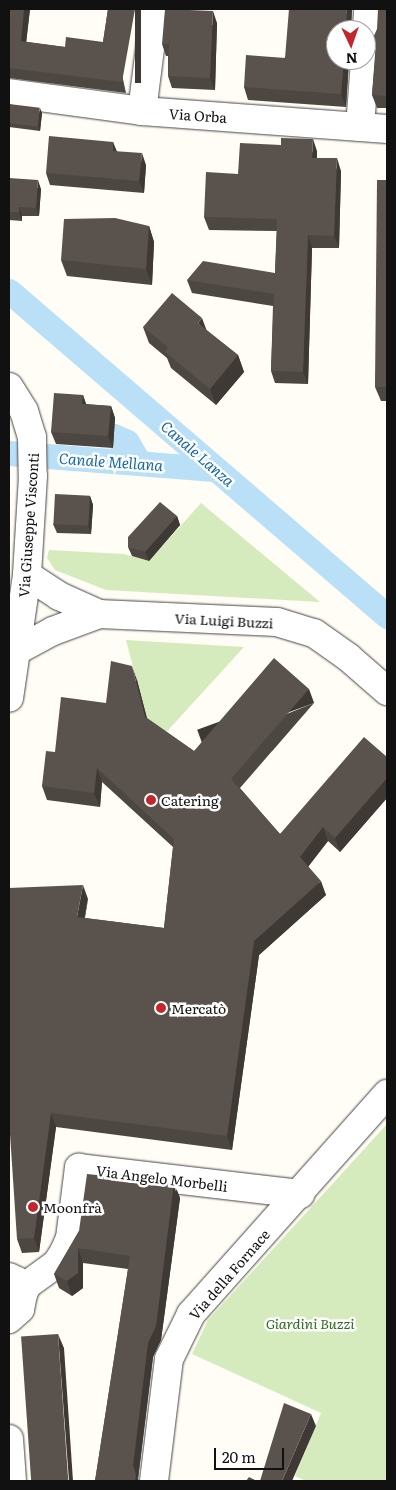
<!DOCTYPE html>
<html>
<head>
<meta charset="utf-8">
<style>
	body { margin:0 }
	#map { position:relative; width:396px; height:1490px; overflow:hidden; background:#fffdf5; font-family:Literata,serif }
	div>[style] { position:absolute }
	.green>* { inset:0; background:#d5ebbd }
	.canal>* { height:25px; margin:-12.5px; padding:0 12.5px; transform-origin:12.5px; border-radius:12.5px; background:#b9e0f7 }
	.roads { filter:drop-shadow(0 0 1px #444) drop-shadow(0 0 1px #444) }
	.minor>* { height:28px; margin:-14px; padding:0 14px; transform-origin:14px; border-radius:14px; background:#fff }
	.wall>* { inset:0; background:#4d4742 }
	.shaded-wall>* { inset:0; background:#3f3936; transform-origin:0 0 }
	.building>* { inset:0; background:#5a524d; transform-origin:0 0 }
	.dots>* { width:14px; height:14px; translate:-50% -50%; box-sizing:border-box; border:2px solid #fff; border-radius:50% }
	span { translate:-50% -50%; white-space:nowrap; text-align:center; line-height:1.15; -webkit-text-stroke:5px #fff; paint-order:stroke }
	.street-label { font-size:14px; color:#111 }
	.poi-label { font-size:14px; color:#111 }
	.left { translate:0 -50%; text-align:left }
	.park-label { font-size:14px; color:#2f6b1f; font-style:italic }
	.water-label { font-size:15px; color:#1768a6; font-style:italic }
	.frame { position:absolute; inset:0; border:10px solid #111; pointer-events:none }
	.north { position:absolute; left:326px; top:20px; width:50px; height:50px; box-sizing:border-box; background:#fff; border:1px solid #a0a0a0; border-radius:50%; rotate:177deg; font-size:14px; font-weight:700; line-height:20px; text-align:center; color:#111 }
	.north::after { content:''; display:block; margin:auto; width:18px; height:22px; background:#c4262e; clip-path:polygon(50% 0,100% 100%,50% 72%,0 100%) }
	.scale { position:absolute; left:214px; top:1448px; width:70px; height:22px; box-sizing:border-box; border:2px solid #111; border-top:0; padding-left:6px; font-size:15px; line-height:18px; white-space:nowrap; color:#111; -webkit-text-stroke:4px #fff; paint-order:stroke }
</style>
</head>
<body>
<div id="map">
	<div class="green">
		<i style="clip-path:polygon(201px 503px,320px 602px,106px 590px,55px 570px,47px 558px,49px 550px,124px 554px,149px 561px)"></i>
		<i style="clip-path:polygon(126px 640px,244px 647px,161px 738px,150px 731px)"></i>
		<i style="clip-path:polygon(387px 1124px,387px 1481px,306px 1481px,295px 1476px,321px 1413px,192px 1354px,208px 1320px)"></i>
	</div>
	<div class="canal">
		<i style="left:9px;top:291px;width:499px;rotate:40.7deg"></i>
		<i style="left:114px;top:436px;width:14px;rotate:25deg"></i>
		<i style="left:127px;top:442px;width:24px;rotate:60deg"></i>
		<i style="left:9px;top:453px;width:206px;rotate:4.5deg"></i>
	</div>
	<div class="roads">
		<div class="minor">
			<i style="left:366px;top:41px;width:32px;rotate:-86deg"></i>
			<i style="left:9px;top:93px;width:134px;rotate:7.7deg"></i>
			<i style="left:142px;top:111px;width:246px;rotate:4.2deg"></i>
			<i style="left:142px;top:111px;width:103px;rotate:-82.7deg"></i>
			<i style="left:360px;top:127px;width:67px;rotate:-85.7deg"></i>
			<i style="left:9px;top:387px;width:28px;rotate:58deg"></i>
			<i style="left:24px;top:411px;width:27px;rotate:73deg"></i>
			<i style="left:32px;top:437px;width:39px;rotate:89deg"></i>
			<i style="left:33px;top:476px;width:99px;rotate:93.5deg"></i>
			<i style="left:27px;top:575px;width:124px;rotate:98.3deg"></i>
			<i style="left:27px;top:575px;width:38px;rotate:33deg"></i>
			<i style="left:59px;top:596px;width:44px;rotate:24.2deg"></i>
			<i style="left:99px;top:614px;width:178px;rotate:2.6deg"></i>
			<i style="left:277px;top:622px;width:39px;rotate:17deg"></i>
			<i style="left:314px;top:633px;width:42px;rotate:35.2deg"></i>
			<i style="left:348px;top:657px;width:52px;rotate:41.1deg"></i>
			<i style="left:16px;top:651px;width:42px;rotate:-28.4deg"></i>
			<i style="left:53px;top:631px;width:49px;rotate:-20.3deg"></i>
			<i style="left:9px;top:1277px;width:9px;rotate:27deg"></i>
			<i style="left:17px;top:1281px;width:14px;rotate:65deg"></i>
			<i style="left:23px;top:1294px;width:15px;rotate:101deg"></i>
			<i style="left:20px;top:1309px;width:15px;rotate:138deg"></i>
			<i style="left:23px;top:1294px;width:10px;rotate:-66deg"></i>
			<i style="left:27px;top:1285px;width:37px;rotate:-36deg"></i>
			<i style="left:57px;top:1263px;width:13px;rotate:-58deg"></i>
			<i style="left:64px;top:1252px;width:15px;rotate:-67deg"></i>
			<i style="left:70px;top:1238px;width:71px;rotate:-82.7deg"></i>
			<i style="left:79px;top:1168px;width:223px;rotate:6.7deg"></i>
			<i style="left:9px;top:1439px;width:42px;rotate:85.9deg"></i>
			<i style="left:154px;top:1481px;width:123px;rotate:-83deg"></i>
			<i style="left:169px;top:1359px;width:50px;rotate:-63.9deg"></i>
			<i style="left:191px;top:1314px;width:295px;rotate:-48.3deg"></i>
		</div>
	</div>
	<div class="wall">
		<i style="clip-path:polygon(9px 9px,30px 9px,26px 42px,65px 47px,103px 42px,108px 9px,126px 93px,9px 78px)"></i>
		<i style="clip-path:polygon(352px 9px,346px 107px,248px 100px,244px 87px)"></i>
		<i style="clip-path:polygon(387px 9px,387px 108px,377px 108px,372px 95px,377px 29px)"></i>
		<i style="clip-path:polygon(217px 23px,215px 90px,172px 88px,168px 76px,168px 56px,166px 56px,162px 44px)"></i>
		<i style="clip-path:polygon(9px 104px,42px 113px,40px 131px,9px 127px)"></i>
		<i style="clip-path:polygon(113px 142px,116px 151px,146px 165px,144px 193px,50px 185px,46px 173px)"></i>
		<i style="clip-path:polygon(317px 151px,317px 158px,341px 171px,339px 248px,312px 248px,308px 384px,275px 383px,271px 371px,273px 306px,192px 293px,187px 280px,275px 273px,277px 231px,209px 230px,204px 217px,238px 174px)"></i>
		<i style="clip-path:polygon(9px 178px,41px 189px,39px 216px,22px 216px,22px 221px,9px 220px)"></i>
		<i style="clip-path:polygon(387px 180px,387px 401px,381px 401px,375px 387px)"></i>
		<i style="clip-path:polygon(149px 226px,154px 242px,152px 285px,67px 276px,61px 260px)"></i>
		<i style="clip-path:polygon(143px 327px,206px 330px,238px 355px,244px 372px,216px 405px,171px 368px,167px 358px,149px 343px)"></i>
		<i style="clip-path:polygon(83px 395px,86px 404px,111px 406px,115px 418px,113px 448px,56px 444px,51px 432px)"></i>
		<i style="clip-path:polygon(90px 496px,93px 505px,91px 534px,57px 533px,53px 524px)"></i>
		<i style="clip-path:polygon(177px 516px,180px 525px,149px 561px,132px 556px,128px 547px)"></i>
		<i style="clip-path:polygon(137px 680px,147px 718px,194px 751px,314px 703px,240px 788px,280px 834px,387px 757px,387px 798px,340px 852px,328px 841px,308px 866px,326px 895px,259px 955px,232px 1150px,56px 1127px,39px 1252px,22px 1253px,17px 1239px,88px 899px,85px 918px,164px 928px,173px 847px,102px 782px,100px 807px,47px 800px,42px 786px,55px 752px,106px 703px)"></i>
		<i style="clip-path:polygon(174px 1183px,180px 1198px,161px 1340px,153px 1357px,138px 1479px,139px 1481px,95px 1481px,128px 1269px,83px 1263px,83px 1288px,72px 1296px,59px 1288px,54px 1274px,79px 1231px)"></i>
	</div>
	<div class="shaded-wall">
		<i style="clip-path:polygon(24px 9px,30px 9px,25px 53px,21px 41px)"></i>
		<i style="left:135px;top:9px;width:6px;height:74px"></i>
		<i style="clip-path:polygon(347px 9px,352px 9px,351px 30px,347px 30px,346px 27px)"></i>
		<i style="clip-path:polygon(213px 11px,217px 23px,215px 90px,210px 78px)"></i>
		<i style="clip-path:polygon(344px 60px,349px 60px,346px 107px,341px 94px)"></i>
		<i style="clip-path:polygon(40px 108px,42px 113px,40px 131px,38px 126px)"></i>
		<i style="clip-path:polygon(313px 139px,317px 151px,317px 171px,312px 158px)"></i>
		<i style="clip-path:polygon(113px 142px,118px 154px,113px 151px)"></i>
		<i style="clip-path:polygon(142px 153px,146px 165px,144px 193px,139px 181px)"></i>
		<i style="clip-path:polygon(337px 158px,341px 171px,339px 248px,334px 236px)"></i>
		<i style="clip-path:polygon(38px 180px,41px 189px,39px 216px,36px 208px)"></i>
		<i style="clip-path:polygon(19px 207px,22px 216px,22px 221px,19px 212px)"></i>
		<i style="clip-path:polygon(149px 226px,154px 242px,152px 285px,146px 269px)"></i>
		<i style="clip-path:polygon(308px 235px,312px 248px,308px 384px,303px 372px)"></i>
		<i style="clip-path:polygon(202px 318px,208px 334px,198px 323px)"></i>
		<i style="clip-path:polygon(238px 355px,244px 372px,216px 405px,210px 389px)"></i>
		<i style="clip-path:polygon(83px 395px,87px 407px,82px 404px)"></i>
		<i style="clip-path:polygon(111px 406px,115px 418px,113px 448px,108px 436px)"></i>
		<i style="clip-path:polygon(90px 496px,93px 505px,91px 534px,88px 525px)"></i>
		<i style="clip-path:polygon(177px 516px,180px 525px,149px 561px,145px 552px)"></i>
		<i style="clip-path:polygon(132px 666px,137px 680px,150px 731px,145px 717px)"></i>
		<i style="left:309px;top:689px;width:15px;height:119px;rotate:70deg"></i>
		<i style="clip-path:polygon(97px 768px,102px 782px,100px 807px,94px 793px)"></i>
		<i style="clip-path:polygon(387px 778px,387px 798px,340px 852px,335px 838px)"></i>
		<i style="clip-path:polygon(323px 827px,328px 841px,305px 871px,300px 857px)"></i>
		<i style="clip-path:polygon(321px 881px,326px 895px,259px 955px,232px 1150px,227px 1136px,254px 941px)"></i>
		<i style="clip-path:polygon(83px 885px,88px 899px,82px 931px,77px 917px)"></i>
		<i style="clip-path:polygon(51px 1113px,56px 1127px,39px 1252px,34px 1238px)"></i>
		<i style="clip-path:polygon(174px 1183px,180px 1198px,161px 1340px,153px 1357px,138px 1479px,139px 1481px,135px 1481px,133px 1465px,148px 1343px)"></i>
		<i style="clip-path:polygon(78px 1248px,83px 1263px,83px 1288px,72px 1296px,67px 1281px)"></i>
		<i style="clip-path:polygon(58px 1334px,64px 1348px,73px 1481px,69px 1481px)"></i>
		<i style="clip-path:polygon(311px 1414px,316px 1426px,292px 1481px,282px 1481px)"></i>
	</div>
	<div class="building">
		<i style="clip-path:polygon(9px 9px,24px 9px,21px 41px,65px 47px,66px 37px,103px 42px,108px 9px,135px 9px,122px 82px,9px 68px)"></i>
		<i style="clip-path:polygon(165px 9px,213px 11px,210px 78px,168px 76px,169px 44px,162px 44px)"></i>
		<i style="clip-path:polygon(289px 9px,347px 9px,346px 27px,347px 30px,336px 30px,336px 60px,344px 60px,341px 94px,244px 87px,246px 55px,285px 58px)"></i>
		<i style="clip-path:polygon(378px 9px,387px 9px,387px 96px,372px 95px,376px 48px,373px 38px,377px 29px)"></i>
		<i style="left:9px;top:104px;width:31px;height:19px;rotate:7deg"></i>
		<i style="clip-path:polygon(49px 136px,113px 142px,113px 151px,142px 153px,139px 181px,46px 173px)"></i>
		<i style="clip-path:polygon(281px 138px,313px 139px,312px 158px,337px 158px,334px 236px,308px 235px,303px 372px,271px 371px,274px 294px,187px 280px,203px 261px,275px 273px,277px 219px,204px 217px,206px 172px,238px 174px,240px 143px,281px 145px)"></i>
		<i style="clip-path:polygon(9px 178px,38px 180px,36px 208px,19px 207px,19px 212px,9px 212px)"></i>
		<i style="clip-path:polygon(377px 180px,387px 180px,387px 387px,375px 387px)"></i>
		<i style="clip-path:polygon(115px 218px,149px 226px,146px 269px,61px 260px,64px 219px)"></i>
		<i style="clip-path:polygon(172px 293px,202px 318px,198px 323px,238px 355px,210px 389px,165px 352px,168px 347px,143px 327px)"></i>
		<i style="clip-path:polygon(54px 393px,83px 395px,82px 404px,111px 406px,108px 436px,51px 432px)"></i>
		<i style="left:55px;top:494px;width:35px;height:30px;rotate:3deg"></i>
		<i style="clip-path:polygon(160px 502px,177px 516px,145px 552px,128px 547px,128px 537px)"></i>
		<i style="clip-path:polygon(274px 658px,309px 689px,231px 779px,280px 834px,364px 737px,387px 757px,387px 778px,335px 838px,323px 827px,300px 857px,321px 881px,254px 941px,227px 1136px,51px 1113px,34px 1238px,17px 1239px,9px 1119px,9px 888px,83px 885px,77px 917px,164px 928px,174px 839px,97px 768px,94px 793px,42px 786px,46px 751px,55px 752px,61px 697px,106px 703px,111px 661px,132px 666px,145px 717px,194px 751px)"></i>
		<i style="clip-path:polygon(87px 1174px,174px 1183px,156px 1326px,148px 1343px,133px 1465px,136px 1475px,135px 1481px,95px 1481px,130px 1256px,78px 1248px,78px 1273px,67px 1281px,54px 1274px,79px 1231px)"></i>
		<i style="left:58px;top:1334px;width:147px;height:37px;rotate:86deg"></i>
		<i style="clip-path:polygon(284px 1403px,311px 1414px,282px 1481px,260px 1481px)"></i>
		<i style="clip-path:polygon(249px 1477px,257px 1481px,246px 1481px)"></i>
	</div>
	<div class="dots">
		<i style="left:151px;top:800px;background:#c4262e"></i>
		<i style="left:161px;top:1008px;background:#c4262e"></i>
		<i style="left:33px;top:1207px;background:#c4262e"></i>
	</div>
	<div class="street-label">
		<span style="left:198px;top:115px;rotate:4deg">Via Orba</span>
		<span style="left:28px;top:525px;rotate:-86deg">Via Giuseppe Visconti</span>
		<span style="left:224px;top:620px;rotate:3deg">Via Luigi Buzzi</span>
		<span style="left:162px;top:1178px;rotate:7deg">Via Angelo Morbelli</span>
		<span style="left:229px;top:1274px;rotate:-49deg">Via della Fornace</span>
	</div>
	<div class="poi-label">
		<span class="left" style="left:161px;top:800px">Catering</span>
		<span class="left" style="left:171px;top:1008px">Mercatò</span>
		<span class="left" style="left:43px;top:1207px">Moonfrà</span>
	</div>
	<div class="park-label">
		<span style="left:310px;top:1323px">Giardini Buzzi</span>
	</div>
	<div class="water-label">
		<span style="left:198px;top:453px;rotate:41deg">Canale Lanza</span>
		<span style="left:111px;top:461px;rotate:4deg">Canale Mellana</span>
	</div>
	<div class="frame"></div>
	<div class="north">N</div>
	<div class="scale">20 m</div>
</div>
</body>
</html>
